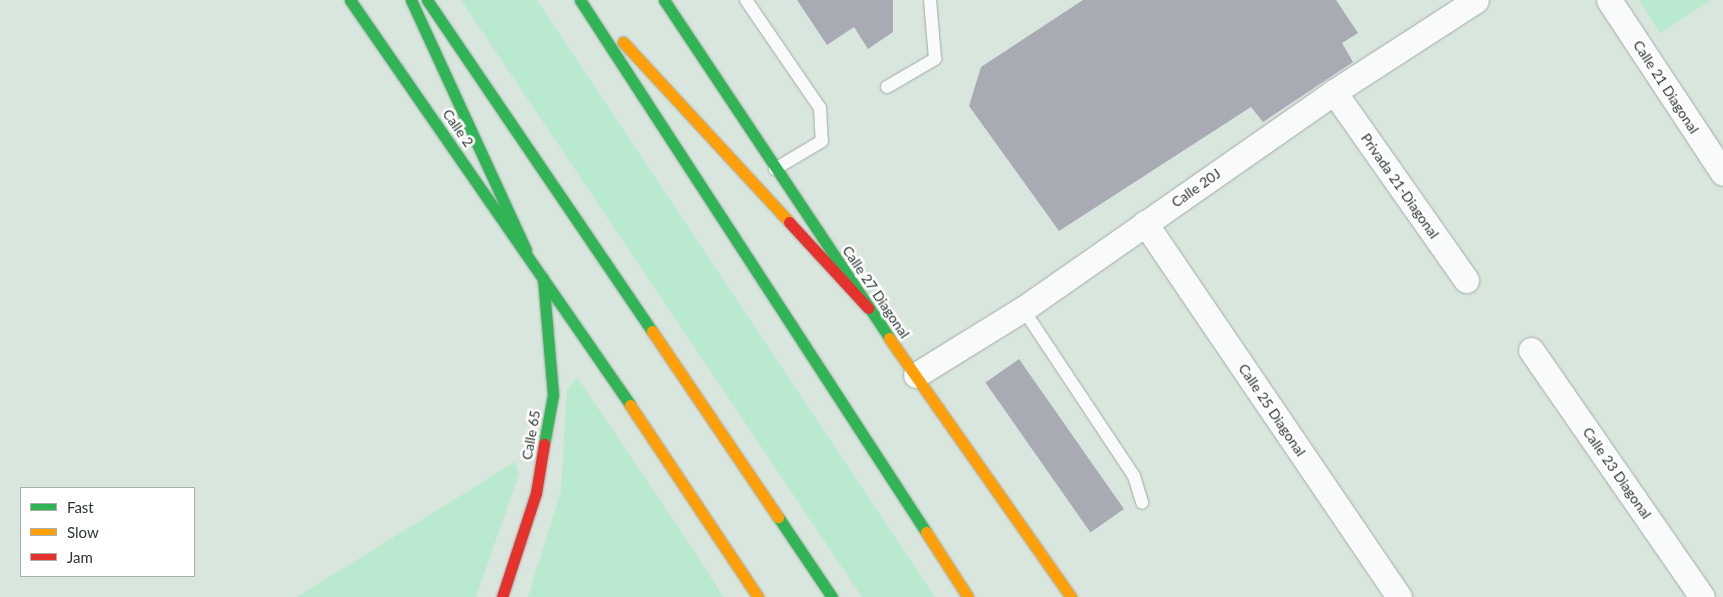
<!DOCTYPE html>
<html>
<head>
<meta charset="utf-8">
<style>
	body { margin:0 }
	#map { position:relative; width:1723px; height:597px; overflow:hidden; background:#d9e6de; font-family:Lato,sans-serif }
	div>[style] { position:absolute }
	.green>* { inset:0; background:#b9e9ce }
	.building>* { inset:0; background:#a9abb4; transform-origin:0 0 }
	.roads { filter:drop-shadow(0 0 1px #a1aca6) drop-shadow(0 0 1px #a1aca6) }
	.lane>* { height:12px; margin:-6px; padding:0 6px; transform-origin:6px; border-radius:6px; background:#f9fbfa }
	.street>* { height:25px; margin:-12.5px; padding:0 12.5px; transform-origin:12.5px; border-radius:12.5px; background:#f9fbfa }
	.fast>* { height:11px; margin:-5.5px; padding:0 5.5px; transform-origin:5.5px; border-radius:5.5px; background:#30b455 }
	.slow>* { height:11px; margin:-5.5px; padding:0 5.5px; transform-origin:5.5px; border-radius:5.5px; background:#ff9f0a }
	.jam>* { height:11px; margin:-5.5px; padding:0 5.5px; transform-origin:5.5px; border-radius:5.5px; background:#e5322d }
	span { translate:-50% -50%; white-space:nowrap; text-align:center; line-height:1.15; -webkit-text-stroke:5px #fff; paint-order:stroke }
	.street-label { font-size:14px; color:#2b352f }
	.legend { position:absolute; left:20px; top:487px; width:175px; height:90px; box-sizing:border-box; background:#fff; border:1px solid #aaaeac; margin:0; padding:6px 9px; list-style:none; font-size:15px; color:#2b352f }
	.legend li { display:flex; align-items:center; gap:10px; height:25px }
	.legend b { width:25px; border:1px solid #aaaeac }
</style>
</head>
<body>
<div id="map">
	<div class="green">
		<i style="clip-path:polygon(461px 0,537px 0,935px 597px,862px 597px)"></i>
		<i style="clip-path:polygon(1639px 0,1711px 0,1660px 33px)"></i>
		<i style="clip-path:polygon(577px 377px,693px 549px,723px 597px,528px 597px,561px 491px,567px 390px)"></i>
		<i style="clip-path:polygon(515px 462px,519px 474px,476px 597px,297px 597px)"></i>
	</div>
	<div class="building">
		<i style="clip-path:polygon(797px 0,893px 0,893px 32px,868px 49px,854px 27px,827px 45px)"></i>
		<i style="clip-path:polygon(1083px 0,1336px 0,1358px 33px,1342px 43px,1353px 62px,1263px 122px,1251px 107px,1059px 231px,969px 106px,981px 67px)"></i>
		<i style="left:1019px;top:359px;width:183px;height:41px;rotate:55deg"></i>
	</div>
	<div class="roads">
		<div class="lane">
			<i style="left:746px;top:0;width:131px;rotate:55.6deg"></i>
			<i style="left:820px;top:108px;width:33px;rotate:87deg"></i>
			<i style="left:822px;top:141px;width:55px;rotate:149.2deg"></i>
			<i style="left:887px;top:87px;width:56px;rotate:-30.3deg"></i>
			<i style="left:935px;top:59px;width:59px;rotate:-94.8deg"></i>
			<i style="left:1023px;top:309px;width:201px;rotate:56.4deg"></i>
			<i style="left:1134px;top:476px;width:28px;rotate:73deg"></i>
		</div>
		<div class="street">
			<i style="left:1609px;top:0;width:207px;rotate:56.6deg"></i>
			<i style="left:1334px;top:92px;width:230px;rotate:54.9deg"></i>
			<i style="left:1145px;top:223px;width:452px;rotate:55.8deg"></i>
			<i style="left:1531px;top:350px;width:300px;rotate:55.3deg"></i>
			<i style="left:916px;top:375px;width:126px;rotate:-31.7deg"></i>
			<i style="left:1023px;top:309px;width:379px;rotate:-34.9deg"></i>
			<i style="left:1334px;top:92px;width:169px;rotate:-32.9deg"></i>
		</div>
		<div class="fast">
			<i style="left:350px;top:0;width:492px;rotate:55.3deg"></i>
			<i style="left:411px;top:0;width:275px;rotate:65.3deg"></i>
			<i style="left:427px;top:0;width:400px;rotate:55.8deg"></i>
			<i style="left:580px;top:0;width:635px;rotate:56.96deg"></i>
			<i style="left:664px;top:0;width:406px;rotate:56.3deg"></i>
			<i style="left:543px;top:278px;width:117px;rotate:85.1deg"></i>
			<i style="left:553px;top:395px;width:50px;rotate:100.4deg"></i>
			<i style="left:778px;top:517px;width:97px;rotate:56deg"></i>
		</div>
		<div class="slow">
			<i style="left:623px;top:42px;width:245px;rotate:47.3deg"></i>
			<i style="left:652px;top:331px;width:225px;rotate:55.9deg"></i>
			<i style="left:889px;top:338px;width:317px;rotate:54.9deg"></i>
			<i style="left:630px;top:405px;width:231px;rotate:56.3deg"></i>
			<i style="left:926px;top:532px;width:77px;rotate:57.1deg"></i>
		</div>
		<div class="jam">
			<i style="left:789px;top:222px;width:117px;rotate:47.4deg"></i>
			<i style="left:502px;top:597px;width:109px;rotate:-71.9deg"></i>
			<i style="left:536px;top:493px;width:50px;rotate:-80.7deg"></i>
		</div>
	</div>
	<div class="street-label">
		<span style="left:1666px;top:87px;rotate:57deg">Calle 21 Diagonal</span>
		<span style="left:458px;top:128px;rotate:55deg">Calle 2</span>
		<span style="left:1400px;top:186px;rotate:55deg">Privada 21-Diagonal</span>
		<span style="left:1196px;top:188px;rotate:-35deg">Calle 20J</span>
		<span style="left:876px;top:292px;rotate:56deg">Calle 27 Diagonal</span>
		<span style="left:1272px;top:410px;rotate:56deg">Calle 25 Diagonal</span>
		<span style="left:531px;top:435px;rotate:-80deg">Calle 65</span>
		<span style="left:1617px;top:473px;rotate:55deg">Calle 23 Diagonal</span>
	</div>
	<ul class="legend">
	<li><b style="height:6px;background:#30b455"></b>Fast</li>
	<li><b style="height:6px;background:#ff9f0a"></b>Slow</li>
	<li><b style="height:6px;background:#e5322d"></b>Jam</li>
	</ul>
</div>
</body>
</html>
